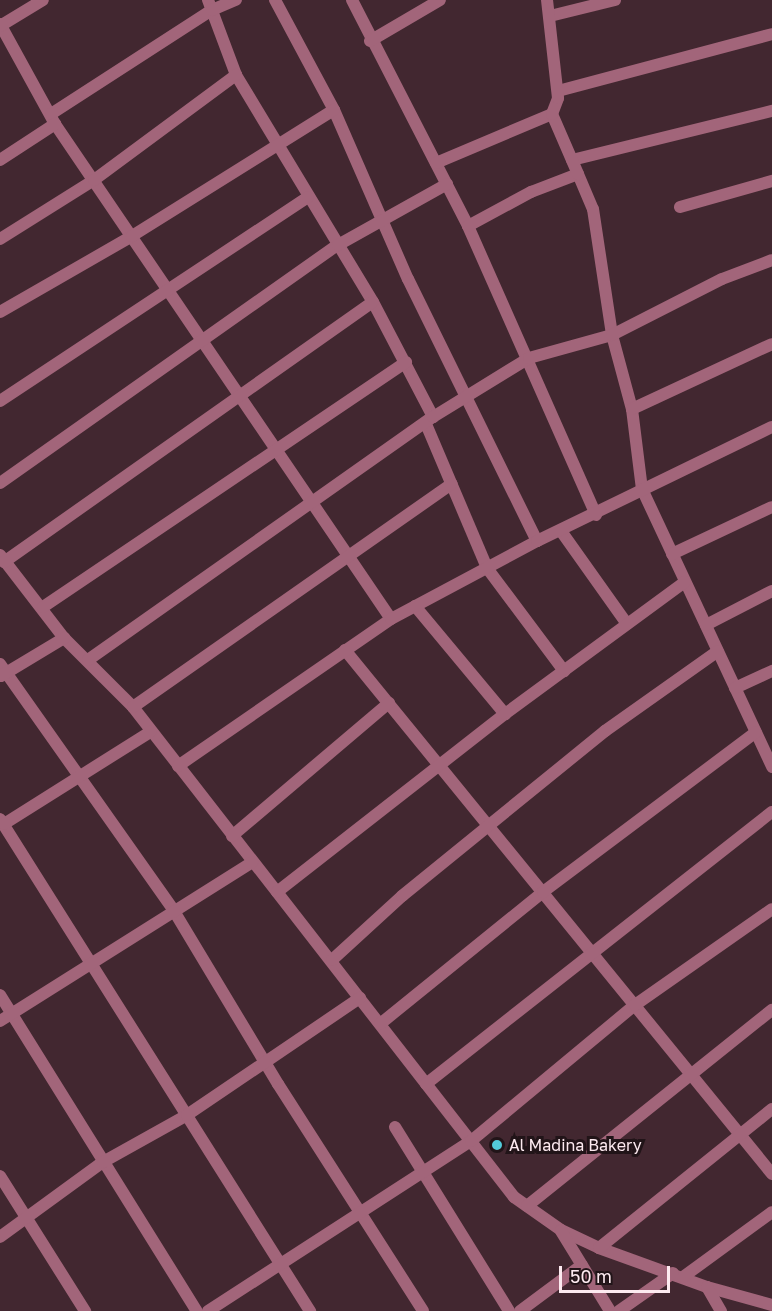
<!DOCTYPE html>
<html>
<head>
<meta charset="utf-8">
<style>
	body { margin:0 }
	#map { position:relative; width:772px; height:1311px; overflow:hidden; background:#422730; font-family:"Golos Text",sans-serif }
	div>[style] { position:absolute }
	.minor>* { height:12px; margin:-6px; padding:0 6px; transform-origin:6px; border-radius:6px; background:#a2657a }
	.dots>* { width:16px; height:16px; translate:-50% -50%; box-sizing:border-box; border:3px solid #211418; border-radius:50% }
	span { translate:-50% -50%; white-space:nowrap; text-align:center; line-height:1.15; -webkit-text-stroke:6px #211418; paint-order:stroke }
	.poi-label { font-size:16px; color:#fdeaf0 }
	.left { translate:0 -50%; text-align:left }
	.scale { position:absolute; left:559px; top:1266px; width:111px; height:27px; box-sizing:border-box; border:3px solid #fdeaf0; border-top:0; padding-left:8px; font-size:18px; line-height:21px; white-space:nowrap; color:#fdeaf0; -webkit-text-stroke:4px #211418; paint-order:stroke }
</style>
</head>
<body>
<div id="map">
	<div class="minor">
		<i style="left:208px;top:0;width:80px;rotate:69.5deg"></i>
		<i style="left:236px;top:75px;width:265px;rotate:58.9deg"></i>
		<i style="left:373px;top:302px;width:130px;rotate:62.4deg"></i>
		<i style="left:275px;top:0;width:125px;rotate:61.8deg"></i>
		<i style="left:334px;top:110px;width:184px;rotate:66.4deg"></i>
		<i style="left:408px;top:279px;width:292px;rotate:63.8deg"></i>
		<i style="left:352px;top:0;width:254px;rotate:62.8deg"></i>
		<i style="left:468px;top:226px;width:316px;rotate:66.1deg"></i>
		<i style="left:550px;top:16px;width:67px;rotate:-13.8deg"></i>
		<i style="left:0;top:24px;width:114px;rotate:61.2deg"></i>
		<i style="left:55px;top:124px;width:598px;rotate:55.83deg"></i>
		<i style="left:0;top:26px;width:50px;rotate:-31.2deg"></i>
		<i style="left:370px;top:41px;width:81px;rotate:-30.4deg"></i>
		<i style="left:558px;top:91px;width:221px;rotate:-14.9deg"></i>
		<i style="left:51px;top:114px;width:192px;rotate:-32.9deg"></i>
		<i style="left:212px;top:10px;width:26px;rotate:-23deg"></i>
		<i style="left:0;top:160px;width:66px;rotate:-33.2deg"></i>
		<i style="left:572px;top:160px;width:206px;rotate:-13.8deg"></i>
		<i style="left:436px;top:163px;width:126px;rotate:-22.9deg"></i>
		<i style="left:578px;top:174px;width:38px;rotate:67deg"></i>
		<i style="left:593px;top:209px;width:127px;rotate:81.4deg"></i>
		<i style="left:612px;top:335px;width:77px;rotate:74.9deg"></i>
		<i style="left:632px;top:409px;width:81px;rotate:82.9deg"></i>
		<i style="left:642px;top:489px;width:307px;rotate:64.9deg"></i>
		<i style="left:680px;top:207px;width:96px;rotate:-15.8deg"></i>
		<i style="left:468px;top:226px;width:72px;rotate:-28.4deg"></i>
		<i style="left:531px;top:192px;width:50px;rotate:-21deg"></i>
		<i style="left:578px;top:174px;width:65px;rotate:-113.4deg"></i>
		<i style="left:552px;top:114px;width:17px;rotate:-69deg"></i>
		<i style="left:558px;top:98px;width:99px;rotate:-96.4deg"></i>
		<i style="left:0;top:239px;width:111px;rotate:-32.1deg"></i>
		<i style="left:94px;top:180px;width:177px;rotate:-36.5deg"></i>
		<i style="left:0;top:312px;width:152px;rotate:-29.9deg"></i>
		<i style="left:132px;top:236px;width:238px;rotate:-32deg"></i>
		<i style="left:0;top:401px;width:369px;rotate:-33.5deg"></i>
		<i style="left:632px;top:409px;width:154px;rotate:-24.9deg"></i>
		<i style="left:426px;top:424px;width:156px;rotate:67deg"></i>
		<i style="left:487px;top:568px;width:129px;rotate:53.2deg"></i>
		<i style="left:0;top:483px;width:413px;rotate:-35.2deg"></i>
		<i style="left:338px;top:245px;width:125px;rotate:-29.2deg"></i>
		<i style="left:561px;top:531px;width:114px;rotate:54.6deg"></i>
		<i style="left:672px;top:554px;width:110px;rotate:-25.2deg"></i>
		<i style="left:0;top:555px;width:105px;rotate:52.4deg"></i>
		<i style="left:64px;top:638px;width:98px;rotate:45deg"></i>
		<i style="left:133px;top:707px;width:621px;rotate:52.13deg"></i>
		<i style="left:514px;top:1197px;width:57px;rotate:35.1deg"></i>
		<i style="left:561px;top:1230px;width:42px;rotate:25.3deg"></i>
		<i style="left:599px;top:1248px;width:115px;rotate:19.9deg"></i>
		<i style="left:707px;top:1287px;width:67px;rotate:15.5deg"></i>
		<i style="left:4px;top:562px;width:451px;rotate:-35.2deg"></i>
		<i style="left:415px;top:606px;width:141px;rotate:50.2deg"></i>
		<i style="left:43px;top:607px;width:438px;rotate:-34deg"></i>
		<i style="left:706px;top:625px;width:74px;rotate:-27.3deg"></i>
		<i style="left:345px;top:650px;width:676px;rotate:50.82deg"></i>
		<i style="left:88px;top:660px;width:422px;rotate:-35.2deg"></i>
		<i style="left:433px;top:417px;width:113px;rotate:-31.6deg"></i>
		<i style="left:529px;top:358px;width:86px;rotate:-15.5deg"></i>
		<i style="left:612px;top:335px;width:123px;rotate:-27deg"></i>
		<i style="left:722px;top:279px;width:53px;rotate:-20.8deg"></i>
		<i style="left:0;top:664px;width:302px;rotate:54.8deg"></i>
		<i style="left:174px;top:911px;width:202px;rotate:59deg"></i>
		<i style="left:278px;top:1084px;width:269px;rotate:57.4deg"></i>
		<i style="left:1px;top:676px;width:74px;rotate:-31.1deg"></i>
		<i style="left:735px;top:688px;width:41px;rotate:-24.7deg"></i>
		<i style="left:133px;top:707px;width:389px;rotate:-35deg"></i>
		<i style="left:178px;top:766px;width:259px;rotate:-34.6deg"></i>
		<i style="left:391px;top:619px;width:166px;rotate:-28.1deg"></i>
		<i style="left:537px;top:541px;width:261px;rotate:-25.9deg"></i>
		<i style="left:0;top:819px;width:582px;rotate:57.79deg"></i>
		<i style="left:4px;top:824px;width:173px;rotate:-32.2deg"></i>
		<i style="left:232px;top:836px;width:206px;rotate:-40.3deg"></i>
		<i style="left:277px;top:892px;width:289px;rotate:-38deg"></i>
		<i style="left:505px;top:714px;width:223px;rotate:-36.3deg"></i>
		<i style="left:332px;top:960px;width:95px;rotate:-42.4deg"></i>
		<i style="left:402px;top:896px;width:262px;rotate:-39.1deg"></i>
		<i style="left:605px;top:731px;width:138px;rotate:-35.3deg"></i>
		<i style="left:0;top:995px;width:372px;rotate:58.1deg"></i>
		<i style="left:0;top:1021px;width:298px;rotate:-32.2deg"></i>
		<i style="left:380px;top:1024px;width:210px;rotate:-39deg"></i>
		<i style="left:543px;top:892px;width:266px;rotate:-36.9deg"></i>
		<i style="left:426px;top:1084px;width:440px;rotate:-38.2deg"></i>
		<i style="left:395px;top:1127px;width:216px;rotate:58.2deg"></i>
		<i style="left:0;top:1176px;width:160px;rotate:57.8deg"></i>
		<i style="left:527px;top:1206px;width:314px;rotate:-38.7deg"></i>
		<i style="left:561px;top:1231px;width:94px;rotate:58.5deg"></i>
		<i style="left:0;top:1237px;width:127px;rotate:-36.1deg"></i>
		<i style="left:103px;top:1162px;width:96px;rotate:-29.2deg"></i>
		<i style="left:187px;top:1115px;width:209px;rotate:-34.1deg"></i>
		<i style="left:599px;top:1248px;width:222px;rotate:-38.8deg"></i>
		<i style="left:683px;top:1277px;width:110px;rotate:-36.1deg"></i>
		<i style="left:707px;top:1287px;width:28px;rotate:60deg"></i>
		<i style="left:208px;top:1311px;width:313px;rotate:-32.9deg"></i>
		<i style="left:471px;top:1141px;width:213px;rotate:-39.7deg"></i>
		<i style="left:635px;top:1005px;width:167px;rotate:-35deg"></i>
		<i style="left:520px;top:1311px;width:77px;rotate:-36.6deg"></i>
		<i style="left:619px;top:1311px;width:66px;rotate:-35.1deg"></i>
	</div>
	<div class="dots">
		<i style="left:497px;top:1145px;background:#53cbdb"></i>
	</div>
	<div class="poi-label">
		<span class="left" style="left:509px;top:1145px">Al Madina Bakery</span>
	</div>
	<div class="scale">50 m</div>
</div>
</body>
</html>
